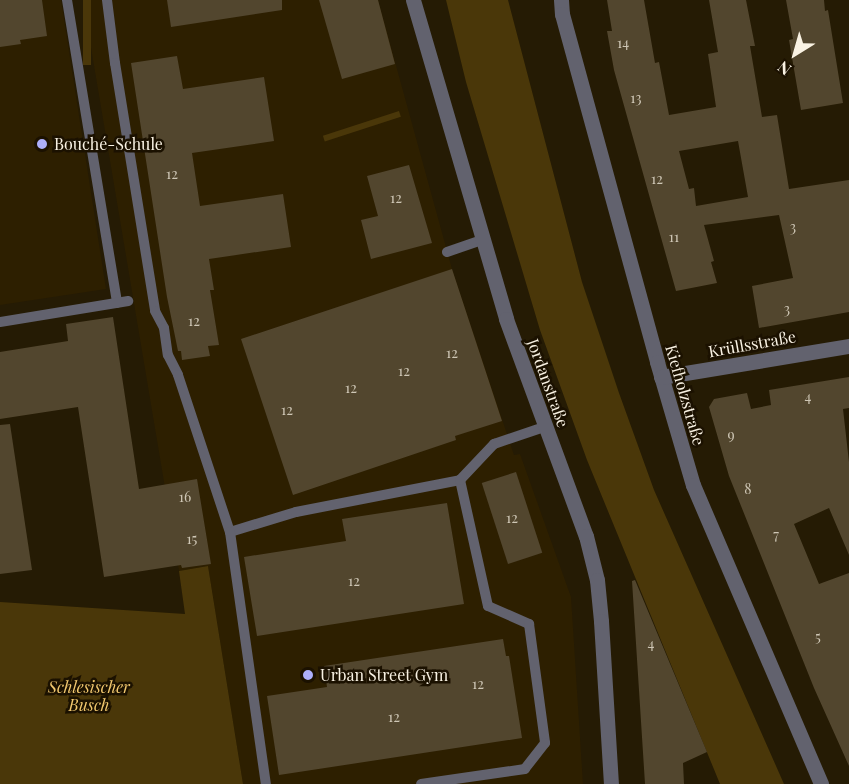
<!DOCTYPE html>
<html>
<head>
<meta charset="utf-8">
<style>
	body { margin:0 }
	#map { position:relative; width:849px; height:784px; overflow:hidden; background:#251b04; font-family:"Playfair Display",serif }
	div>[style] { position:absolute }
	.built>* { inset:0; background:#2d1f00 }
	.green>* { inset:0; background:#4a3709; transform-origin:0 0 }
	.building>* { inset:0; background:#52462e; transform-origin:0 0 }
	.lane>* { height:10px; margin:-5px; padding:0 5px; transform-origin:5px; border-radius:5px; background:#62626e }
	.street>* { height:15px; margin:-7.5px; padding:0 7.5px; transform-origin:7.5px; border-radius:7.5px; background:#62626e }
	.dots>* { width:16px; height:16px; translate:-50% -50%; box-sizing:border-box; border:3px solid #1b1100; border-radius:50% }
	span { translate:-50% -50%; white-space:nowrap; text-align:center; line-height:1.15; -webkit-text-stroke:5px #1b1100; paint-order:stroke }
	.number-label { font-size:14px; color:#cfc7b6 }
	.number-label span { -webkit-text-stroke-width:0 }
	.poi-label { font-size:16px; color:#f9f2e3 }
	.left { translate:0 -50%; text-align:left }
	.street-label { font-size:16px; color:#f9f2e3 }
	.park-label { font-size:16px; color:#f2c86e; font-style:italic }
	.north { position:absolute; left:765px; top:24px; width:60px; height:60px; -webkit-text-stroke:4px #1b1100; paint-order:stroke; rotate:217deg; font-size:16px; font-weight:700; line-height:24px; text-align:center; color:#f9f2e3 }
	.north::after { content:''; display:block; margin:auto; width:21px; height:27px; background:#f9f2e3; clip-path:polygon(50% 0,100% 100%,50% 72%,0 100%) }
</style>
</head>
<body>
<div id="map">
	<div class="built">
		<i style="clip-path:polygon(0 0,61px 0,106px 289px,0 305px)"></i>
		<i style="clip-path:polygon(83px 0,378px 0,452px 269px,514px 455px,520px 454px,571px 597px,583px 784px,243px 784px,208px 566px,179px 571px)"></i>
	</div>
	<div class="green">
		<i style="left:83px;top:0;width:8px;height:65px"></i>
		<i style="clip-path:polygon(446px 0,508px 0,582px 282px,619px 393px,654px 490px,784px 784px,720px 784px,587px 460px,540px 330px,466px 82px)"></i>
		<i style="left:399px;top:111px;width:6px;height:80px;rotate:72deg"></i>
		<i style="clip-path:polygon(208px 566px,243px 784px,0 784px,0 602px,185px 614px,179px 571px)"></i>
	</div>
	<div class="building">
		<i style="clip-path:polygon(0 0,42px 0,47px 36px,20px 40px,21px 44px,0 47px)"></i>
		<i style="clip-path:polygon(167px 0,282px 0,282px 10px,171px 27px)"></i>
		<i style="clip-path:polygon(319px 0,378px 0,395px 64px,342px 79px)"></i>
		<i style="clip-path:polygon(evenodd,607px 0,644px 0,655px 63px,659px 62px,669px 115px,716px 107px,708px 54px,718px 52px,709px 0,746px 0,755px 46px,750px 46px,762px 117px,777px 115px,789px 189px,849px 180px,849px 312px,759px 328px,752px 286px,793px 278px,779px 215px,704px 225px,714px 261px,711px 262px,717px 283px,676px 291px,614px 70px,607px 31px,612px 31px,607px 0,738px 141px,748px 197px,696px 206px,694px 188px,689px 189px,679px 151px,738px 141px)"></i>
		<i style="clip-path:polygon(786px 0,824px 0,825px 11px,828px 10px,843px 103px,801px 110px,789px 40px,793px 39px)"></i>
		<i style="clip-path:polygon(177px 56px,183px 89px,264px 77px,274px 141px,192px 153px,200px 206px,283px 194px,291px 247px,209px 259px,214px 290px,210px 290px,219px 345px,208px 346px,210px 356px,182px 360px,181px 351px,178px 351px,167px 297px,131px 63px)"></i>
		<i style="clip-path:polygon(409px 165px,432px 243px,371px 259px,361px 220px,378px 216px,367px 176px)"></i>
		<i style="clip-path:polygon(452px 269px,502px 421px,455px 436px,456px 440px,293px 495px,241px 339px)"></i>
		<i style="clip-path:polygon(113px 317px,139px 489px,197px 479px,211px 564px,182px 568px,181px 565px,104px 577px,78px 407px,0 419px,0 352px,68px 341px,66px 324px)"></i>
		<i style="clip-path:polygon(849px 377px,849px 408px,843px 409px,849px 462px,849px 555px,829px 508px,794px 524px,819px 584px,849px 573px,849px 766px,814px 688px,729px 476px,709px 407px,714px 399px,747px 393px,751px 409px,771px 405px,769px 390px)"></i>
		<i style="clip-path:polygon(10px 424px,32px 570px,0 574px,0 425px)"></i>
		<i style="left:516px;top:472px;width:85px;height:36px;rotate:72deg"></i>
		<i style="clip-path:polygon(447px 503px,464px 604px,257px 636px,244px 557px,346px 541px,342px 519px)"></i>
		<i style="clip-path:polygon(635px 580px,707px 752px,683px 763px,684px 784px,645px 784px,632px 581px)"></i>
		<i style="clip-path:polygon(503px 639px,506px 656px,509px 656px,522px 738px,279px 775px,267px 696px,327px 687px,324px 666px)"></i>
	</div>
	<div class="lane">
		<i style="left:67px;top:0;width:307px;rotate:80.6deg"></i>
		<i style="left:107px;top:0;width:64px;rotate:82.8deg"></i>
		<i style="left:115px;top:63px;width:251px;rotate:80.8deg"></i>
		<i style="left:155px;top:311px;width:19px;rotate:62deg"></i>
		<i style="left:164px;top:328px;width:27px;rotate:82deg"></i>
		<i style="left:168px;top:355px;width:22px;rotate:63deg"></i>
		<i style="left:178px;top:375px;width:165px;rotate:71.7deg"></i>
		<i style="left:230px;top:532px;width:69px;rotate:-16.9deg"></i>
		<i style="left:296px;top:512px;width:167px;rotate:-11deg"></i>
		<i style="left:460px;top:480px;width:129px;rotate:77.5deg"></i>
		<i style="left:488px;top:606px;width:45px;rotate:23.7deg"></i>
		<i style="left:529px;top:624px;width:120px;rotate:82.3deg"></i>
		<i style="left:545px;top:743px;width:33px;rotate:128deg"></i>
		<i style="left:525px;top:769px;width:105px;rotate:171.8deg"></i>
		<i style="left:447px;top:252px;width:36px;rotate:-19deg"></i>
		<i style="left:0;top:322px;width:130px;rotate:-9.3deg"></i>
		<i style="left:460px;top:480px;width:50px;rotate:-46.6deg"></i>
		<i style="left:494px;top:444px;width:53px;rotate:-18.8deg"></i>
		<i style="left:230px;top:532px;width:255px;rotate:81.9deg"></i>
	</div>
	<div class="street">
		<i style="left:413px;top:0;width:332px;rotate:73.7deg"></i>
		<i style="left:506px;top:319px;width:231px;rotate:69.8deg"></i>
		<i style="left:586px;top:536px;width:45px;rotate:76deg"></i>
		<i style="left:597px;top:580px;width:41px;rotate:84.4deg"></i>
		<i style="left:601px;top:621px;width:163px;rotate:86.5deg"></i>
		<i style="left:561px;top:0;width:14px;rotate:86deg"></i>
		<i style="left:562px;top:14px;width:361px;rotate:74.7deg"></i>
		<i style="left:657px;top:362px;width:128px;rotate:73.7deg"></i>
		<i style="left:693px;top:485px;width:325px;rotate:66.8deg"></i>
		<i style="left:661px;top:377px;width:191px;rotate:-9.4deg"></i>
	</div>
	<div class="dots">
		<i style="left:42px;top:144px;background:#adaffb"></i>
		<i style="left:308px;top:675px;background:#adaffb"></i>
	</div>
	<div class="number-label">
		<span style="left:623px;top:43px">14</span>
		<span style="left:636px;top:98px">13</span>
		<span style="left:172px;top:174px">12</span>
		<span style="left:657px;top:179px">12</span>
		<span style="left:396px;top:198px">12</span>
		<span style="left:793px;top:227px">3</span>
		<span style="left:674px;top:237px">11</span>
		<span style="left:787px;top:309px">3</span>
		<span style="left:194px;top:321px">12</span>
		<span style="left:452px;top:353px">12</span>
		<span style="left:404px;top:371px">12</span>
		<span style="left:351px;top:388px">12</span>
		<span style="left:808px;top:397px">4</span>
		<span style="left:287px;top:410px">12</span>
		<span style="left:731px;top:435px">9</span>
		<span style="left:748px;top:489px">8</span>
		<span style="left:185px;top:497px">16</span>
		<span style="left:512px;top:518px">12</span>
		<span style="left:776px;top:535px">7</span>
		<span style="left:192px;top:539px">15</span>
		<span style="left:354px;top:581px">12</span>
		<span style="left:818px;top:637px">5</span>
		<span style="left:651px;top:644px">4</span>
		<span style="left:478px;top:684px">12</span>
		<span style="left:394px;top:717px">12</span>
	</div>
	<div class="poi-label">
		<span class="left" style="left:54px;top:144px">Bouché-Schule</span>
		<span class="left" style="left:320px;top:675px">Urban Street Gym</span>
	</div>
	<div class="street-label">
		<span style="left:752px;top:344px;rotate:-10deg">Krüllsstraße</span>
		<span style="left:548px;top:383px;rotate:70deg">Jordanstraße</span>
		<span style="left:685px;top:395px;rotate:74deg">Kiefholzstraße</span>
	</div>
	<div class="park-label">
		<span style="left:89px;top:696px">Schlesischer<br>Busch</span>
	</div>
	<div class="north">N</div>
</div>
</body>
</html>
